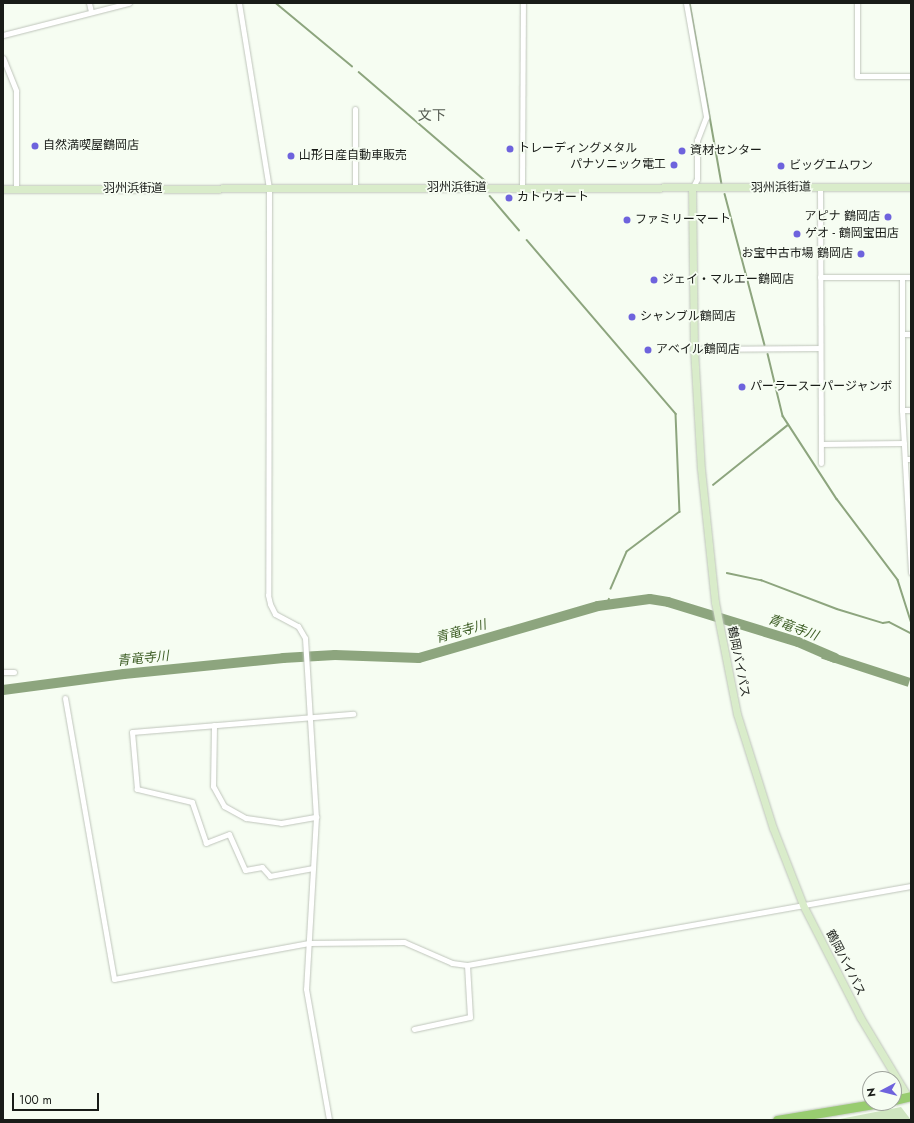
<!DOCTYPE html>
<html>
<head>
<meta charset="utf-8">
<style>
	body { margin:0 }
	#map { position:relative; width:914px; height:1123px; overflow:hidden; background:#f6fdf2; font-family:Jost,"Noto Sans JP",sans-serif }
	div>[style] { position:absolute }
	.green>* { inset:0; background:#cee5bf }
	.water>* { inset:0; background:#8da57e; transform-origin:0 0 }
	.stream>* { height:1.5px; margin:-0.75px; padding:0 0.75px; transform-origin:0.75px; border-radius:0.75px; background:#8da57e }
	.river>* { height:10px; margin:-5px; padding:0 5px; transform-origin:5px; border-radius:5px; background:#8da57e }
	.roads { filter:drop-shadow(0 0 1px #bfc5bb) drop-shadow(0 0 1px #bfc5bb) }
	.minor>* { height:5px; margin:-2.5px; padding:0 2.5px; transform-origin:2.5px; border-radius:2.5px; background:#fff }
	.secondary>* { height:7px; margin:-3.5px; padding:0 3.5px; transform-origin:3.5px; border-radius:3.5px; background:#d9ecca }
	.trunk>* { height:9px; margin:-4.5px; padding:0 4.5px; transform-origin:4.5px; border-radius:4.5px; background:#98cc70 }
	.dots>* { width:11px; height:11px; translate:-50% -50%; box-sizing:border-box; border:2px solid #f6fdf2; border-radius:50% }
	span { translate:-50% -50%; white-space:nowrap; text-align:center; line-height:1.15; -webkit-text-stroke:3.5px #f6fdf2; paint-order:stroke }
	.poi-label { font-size:12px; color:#191c18 }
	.left { translate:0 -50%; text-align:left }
	.right { translate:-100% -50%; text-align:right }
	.street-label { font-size:12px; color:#191c18 }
	.water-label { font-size:13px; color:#3e5e26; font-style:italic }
	.quarter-label { font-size:14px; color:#545a51 }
	.frame { position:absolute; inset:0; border:4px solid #191c18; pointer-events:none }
	.north { position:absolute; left:862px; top:1071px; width:40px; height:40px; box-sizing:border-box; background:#f6fdf2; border:1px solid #9ea39b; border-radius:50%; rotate:263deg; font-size:11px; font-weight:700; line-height:16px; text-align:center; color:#191c18 }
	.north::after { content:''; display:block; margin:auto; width:14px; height:18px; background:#6e63dd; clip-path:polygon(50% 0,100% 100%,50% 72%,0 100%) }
	.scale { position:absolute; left:12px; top:1093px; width:87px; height:18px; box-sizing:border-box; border:2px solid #191c18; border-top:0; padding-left:5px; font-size:12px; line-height:14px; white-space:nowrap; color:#191c18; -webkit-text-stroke:3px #f6fdf2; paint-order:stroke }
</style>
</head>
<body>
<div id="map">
	<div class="green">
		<i style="clip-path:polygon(901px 1107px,911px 1120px,835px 1120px)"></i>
	</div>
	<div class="water">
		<i style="left:824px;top:650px;width:91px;height:9px;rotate:18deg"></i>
	</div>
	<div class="stream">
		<i style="left:276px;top:3px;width:99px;rotate:39.7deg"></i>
		<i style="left:690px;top:3px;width:184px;rotate:80deg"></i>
		<i style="left:359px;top:72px;width:169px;rotate:40.7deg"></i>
		<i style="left:725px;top:194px;width:156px;rotate:75.2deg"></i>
		<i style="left:490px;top:196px;width:45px;rotate:49.5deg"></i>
		<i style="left:527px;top:240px;width:229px;rotate:49.4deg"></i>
		<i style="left:676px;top:414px;width:98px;rotate:87.7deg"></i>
		<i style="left:680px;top:512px;width:66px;rotate:143deg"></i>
		<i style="left:627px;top:552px;width:40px;rotate:113.4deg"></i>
		<i style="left:768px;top:354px;width:64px;rotate:76.4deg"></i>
		<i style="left:783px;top:416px;width:99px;rotate:57deg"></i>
		<i style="left:837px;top:499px;width:101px;rotate:53deg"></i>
		<i style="left:898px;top:580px;width:43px;rotate:72.4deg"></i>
		<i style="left:713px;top:485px;width:96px;rotate:-38.7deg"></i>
		<i style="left:727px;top:573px;width:35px;rotate:12deg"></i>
		<i style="left:761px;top:580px;width:81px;rotate:20.9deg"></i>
		<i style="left:837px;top:609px;width:48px;rotate:16.9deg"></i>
		<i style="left:883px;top:623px;width:6px;rotate:-9deg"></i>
		<i style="left:889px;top:622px;width:25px;rotate:27deg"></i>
		<i style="left:607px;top:604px;width:5px;rotate:-68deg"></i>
	</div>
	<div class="river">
		<i style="left:3px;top:690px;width:122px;rotate:-7.5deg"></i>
		<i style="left:124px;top:674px;width:160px;rotate:-5.7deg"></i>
		<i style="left:283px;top:658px;width:52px;rotate:-3.3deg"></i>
		<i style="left:335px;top:655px;width:84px;rotate:2deg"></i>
		<i style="left:419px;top:658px;width:186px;rotate:-16.2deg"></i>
		<i style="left:598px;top:606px;width:52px;rotate:-7.7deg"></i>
		<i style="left:650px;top:599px;width:18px;rotate:9deg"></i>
		<i style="left:668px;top:602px;width:136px;rotate:17.1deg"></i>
		<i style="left:798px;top:642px;width:40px;rotate:23.4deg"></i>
	</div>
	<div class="roads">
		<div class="minor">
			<i style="left:89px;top:3px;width:9px;rotate:77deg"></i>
			<i style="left:239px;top:3px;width:187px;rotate:80.8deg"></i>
			<i style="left:269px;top:188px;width:407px;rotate:90.1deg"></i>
			<i style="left:268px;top:595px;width:9px;rotate:77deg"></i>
			<i style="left:270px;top:604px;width:11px;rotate:63deg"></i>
			<i style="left:275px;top:614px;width:26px;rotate:28deg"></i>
			<i style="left:298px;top:626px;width:14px;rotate:60deg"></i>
			<i style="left:305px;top:638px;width:179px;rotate:86.5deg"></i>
			<i style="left:316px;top:817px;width:172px;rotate:93.3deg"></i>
			<i style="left:306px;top:989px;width:133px;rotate:80deg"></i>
			<i style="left:686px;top:3px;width:116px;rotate:80deg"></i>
			<i style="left:706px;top:117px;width:25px;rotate:111deg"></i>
			<i style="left:697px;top:140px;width:39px;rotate:90deg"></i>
			<i style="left:697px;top:179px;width:11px;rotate:117deg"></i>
			<i style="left:857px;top:3px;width:73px;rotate:90deg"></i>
			<i style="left:857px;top:76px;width:54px"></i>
			<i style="left:3px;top:35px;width:130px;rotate:-14.3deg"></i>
			<i style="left:3px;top:58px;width:35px;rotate:68deg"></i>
			<i style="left:16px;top:91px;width:98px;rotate:90deg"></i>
			<i style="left:355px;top:109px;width:79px;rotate:90deg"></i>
			<i style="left:522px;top:187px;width:184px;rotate:-89.7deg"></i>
			<i style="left:820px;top:188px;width:275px;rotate:89.8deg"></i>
			<i style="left:820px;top:277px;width:91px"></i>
			<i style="left:902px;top:277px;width:133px;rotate:90deg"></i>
			<i style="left:902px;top:410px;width:163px;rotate:86.8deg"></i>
			<i style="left:902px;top:334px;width:9px"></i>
			<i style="left:694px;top:349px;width:126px;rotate:-0.5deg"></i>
			<i style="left:902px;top:410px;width:9px"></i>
			<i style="left:821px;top:444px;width:83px;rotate:-0.7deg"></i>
			<i style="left:905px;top:459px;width:6px"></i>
			<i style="left:3px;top:672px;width:11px"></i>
			<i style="left:65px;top:698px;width:285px;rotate:80.1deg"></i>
			<i style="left:114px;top:979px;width:198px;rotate:-10.5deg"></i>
			<i style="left:309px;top:943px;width:95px;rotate:-0.6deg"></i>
			<i style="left:404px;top:942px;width:52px;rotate:23.6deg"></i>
			<i style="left:452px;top:963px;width:15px;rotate:8deg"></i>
			<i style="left:467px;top:965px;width:451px;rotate:-10.1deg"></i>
			<i style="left:214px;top:725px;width:61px;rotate:90.9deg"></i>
			<i style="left:213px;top:786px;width:23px;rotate:61deg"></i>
			<i style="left:224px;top:806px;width:25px;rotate:29deg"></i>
			<i style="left:246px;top:818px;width:35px;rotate:8deg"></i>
			<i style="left:281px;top:823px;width:36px;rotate:-10deg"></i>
			<i style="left:313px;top:868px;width:44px;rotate:169.5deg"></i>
			<i style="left:270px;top:876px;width:12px;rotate:-132deg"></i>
			<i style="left:262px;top:867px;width:17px;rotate:170deg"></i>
			<i style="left:245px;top:870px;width:39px;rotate:-114deg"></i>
			<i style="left:229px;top:834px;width:25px;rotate:159deg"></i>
			<i style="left:206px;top:843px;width:43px;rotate:-108.9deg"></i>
			<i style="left:192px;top:802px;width:57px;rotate:-166.7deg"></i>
			<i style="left:137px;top:789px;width:57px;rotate:-95deg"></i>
			<i style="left:132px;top:732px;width:222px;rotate:-4.7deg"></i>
			<i style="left:414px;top:1029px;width:57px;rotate:-12.1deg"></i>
			<i style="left:470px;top:1017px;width:52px;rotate:-93.3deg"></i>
		</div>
		<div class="secondary">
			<i style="left:3px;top:189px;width:908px;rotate:-0.13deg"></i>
			<i style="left:692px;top:189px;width:160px;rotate:89.3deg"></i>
			<i style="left:694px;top:349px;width:120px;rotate:86.7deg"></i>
			<i style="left:701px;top:469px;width:134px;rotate:84deg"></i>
			<i style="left:715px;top:602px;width:114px;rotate:78.9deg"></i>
			<i style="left:737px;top:714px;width:120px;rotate:72.5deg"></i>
			<i style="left:773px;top:828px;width:83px;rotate:68.7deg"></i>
			<i style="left:803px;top:905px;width:126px;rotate:63deg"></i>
			<i style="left:860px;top:1017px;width:93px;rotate:59deg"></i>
		</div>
		<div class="trunk">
			<i style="left:894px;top:1100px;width:17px;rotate:-13deg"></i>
			<i style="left:777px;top:1120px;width:104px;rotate:-9.4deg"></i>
		</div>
	</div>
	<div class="dots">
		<i style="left:35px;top:146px;background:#6e63dd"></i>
		<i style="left:510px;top:149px;background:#6e63dd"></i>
		<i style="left:682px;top:151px;background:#6e63dd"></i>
		<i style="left:291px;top:156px;background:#6e63dd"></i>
		<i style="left:674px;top:165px;background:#6e63dd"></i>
		<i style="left:781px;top:166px;background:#6e63dd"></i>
		<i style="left:509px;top:198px;background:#6e63dd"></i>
		<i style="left:888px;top:217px;background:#6e63dd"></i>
		<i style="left:627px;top:220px;background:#6e63dd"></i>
		<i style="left:797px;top:234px;background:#6e63dd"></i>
		<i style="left:861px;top:254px;background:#6e63dd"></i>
		<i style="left:654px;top:280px;background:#6e63dd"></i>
		<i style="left:632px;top:317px;background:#6e63dd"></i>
		<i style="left:648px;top:350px;background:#6e63dd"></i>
		<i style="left:742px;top:387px;background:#6e63dd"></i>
	</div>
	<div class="poi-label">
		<span class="left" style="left:43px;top:146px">自然満喫屋鶴岡店</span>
		<span class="left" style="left:518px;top:149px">トレーディングメタル</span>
		<span class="left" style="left:690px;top:151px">資材センター</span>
		<span class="left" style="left:299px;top:156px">山形日産自動車販売</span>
		<span class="right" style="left:666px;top:165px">パナソニック電工</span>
		<span class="left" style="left:789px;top:166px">ビッグエムワン</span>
		<span class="left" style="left:517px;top:198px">カトウオート</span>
		<span class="right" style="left:880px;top:217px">アピナ 鶴岡店</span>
		<span class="left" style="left:635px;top:220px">ファミリーマート</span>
		<span class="left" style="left:805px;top:234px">ゲオ - 鶴岡宝田店</span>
		<span class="right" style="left:853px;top:254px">お宝中古市場 鶴岡店</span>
		<span class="left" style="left:662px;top:280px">ジェイ・マルエー鶴岡店</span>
		<span class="left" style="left:640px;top:317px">シャンブル鶴岡店</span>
		<span class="left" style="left:656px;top:350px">アベイル鶴岡店</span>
		<span class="left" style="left:750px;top:387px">パーラースーパージャンボ</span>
	</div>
	<div class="street-label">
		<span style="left:457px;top:188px">羽州浜街道</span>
		<span style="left:781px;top:188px;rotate:-1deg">羽州浜街道</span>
		<span style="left:133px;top:189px">羽州浜街道</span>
		<span style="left:738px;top:662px;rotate:79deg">鶴岡バイパス</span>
		<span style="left:845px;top:963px;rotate:63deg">鶴岡バイパス</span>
	</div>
	<div class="water-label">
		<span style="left:793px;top:628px;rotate:20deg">青竜寺川</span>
		<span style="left:461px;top:632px;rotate:-16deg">青竜寺川</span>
		<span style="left:143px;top:659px;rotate:-6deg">青竜寺川</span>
	</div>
	<div class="quarter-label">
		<span style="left:432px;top:115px">文下</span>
	</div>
	<div class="frame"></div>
	<div class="north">N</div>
	<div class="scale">100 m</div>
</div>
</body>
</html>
